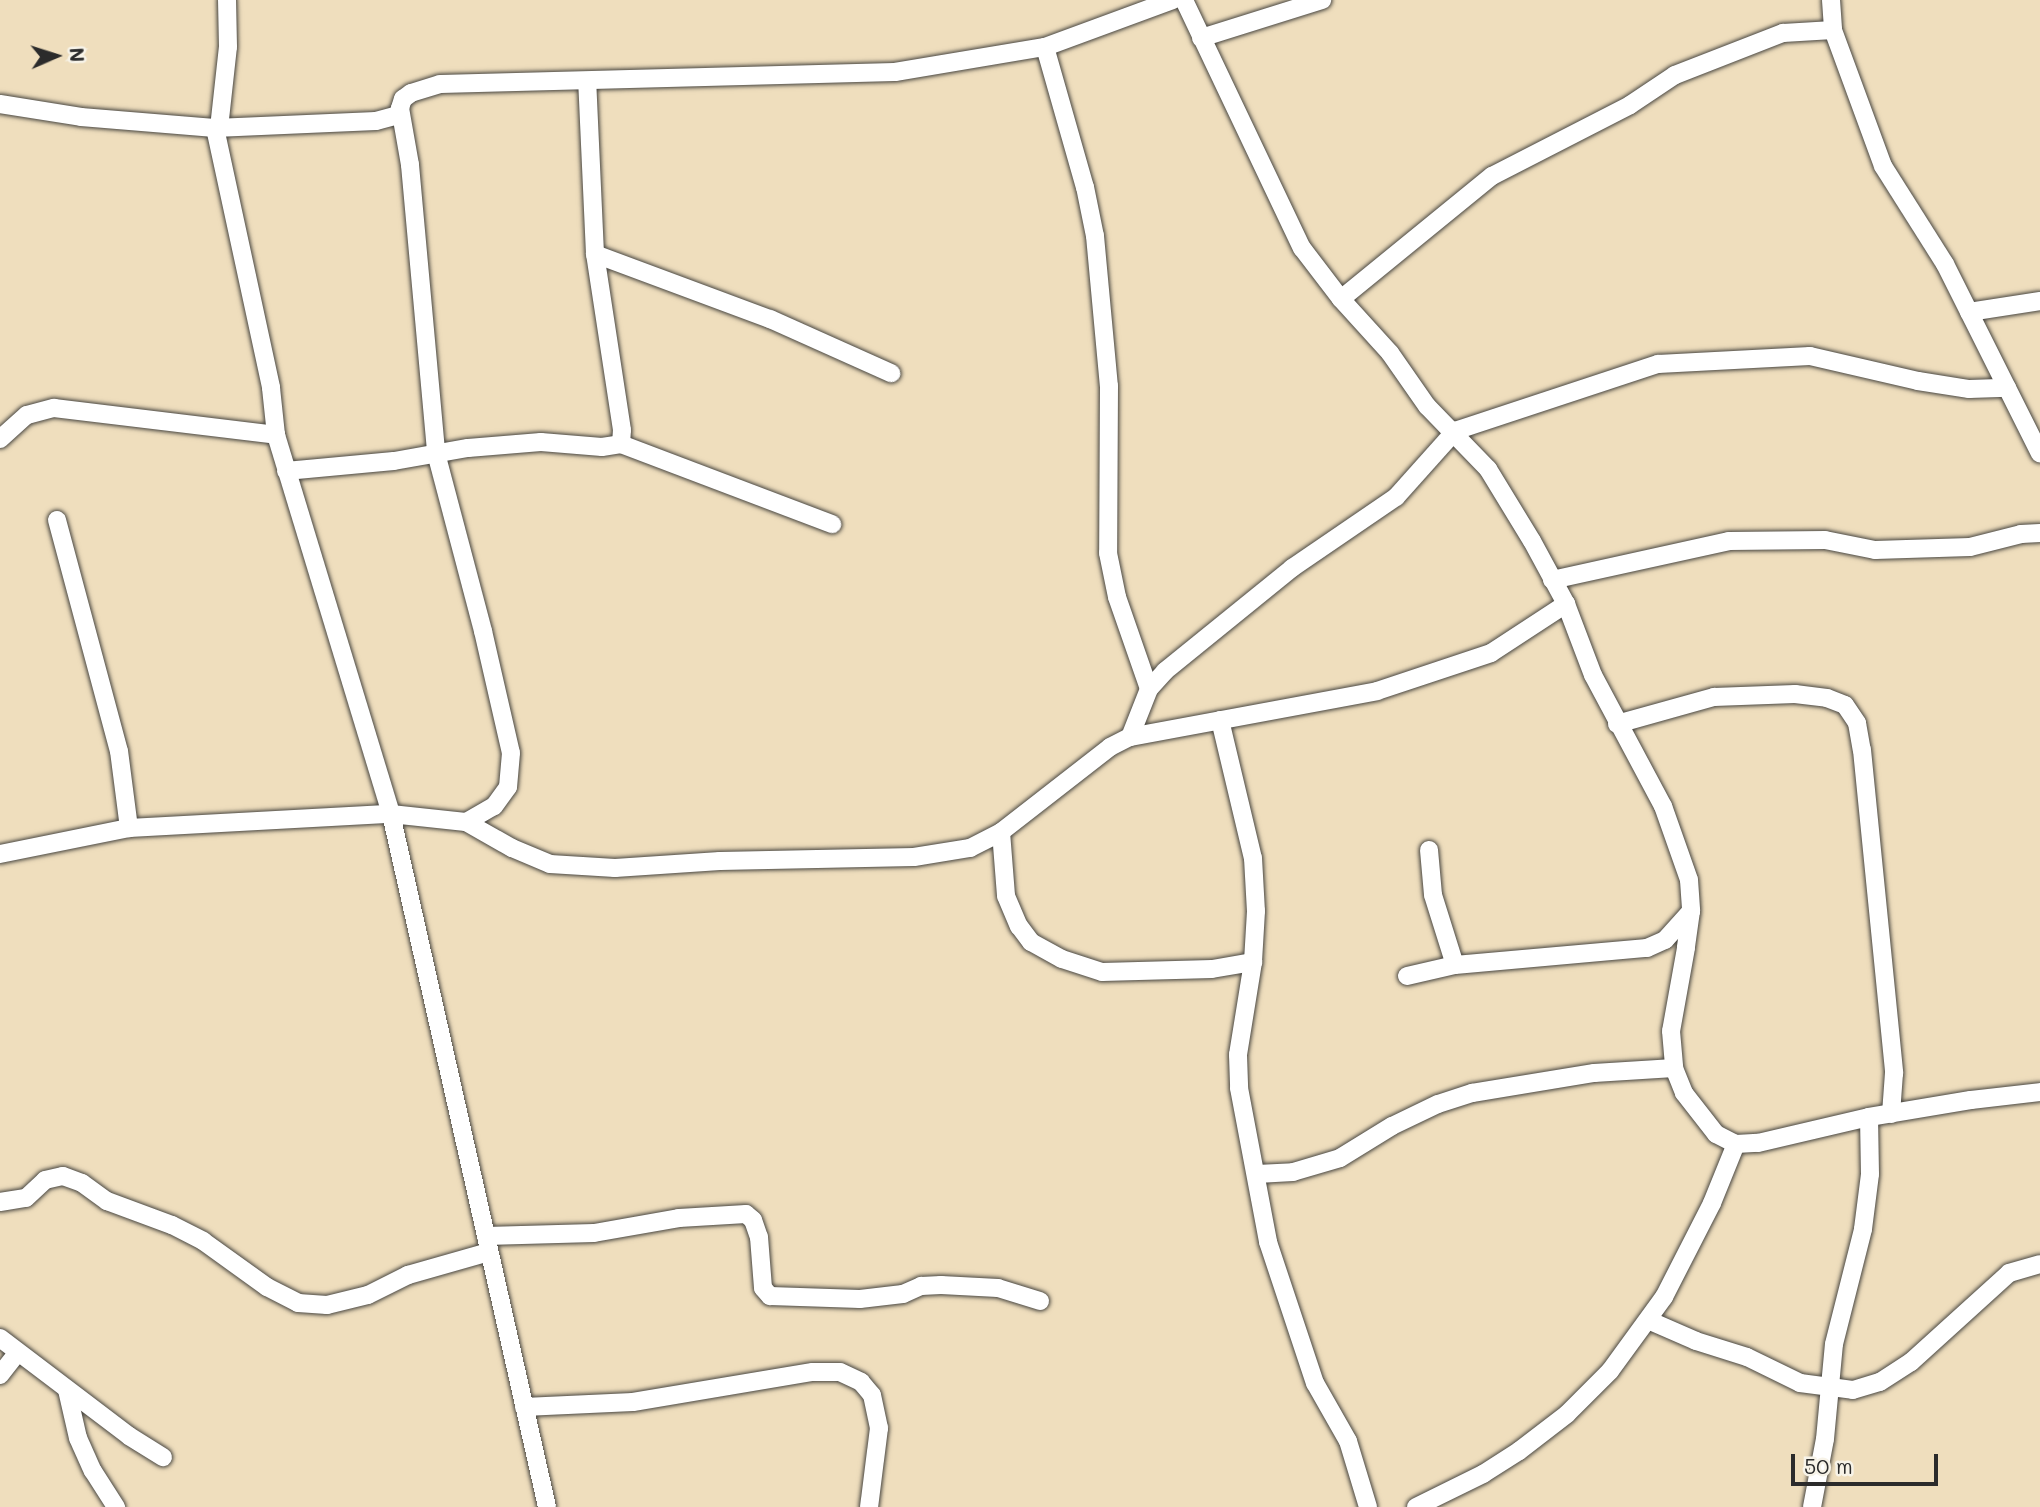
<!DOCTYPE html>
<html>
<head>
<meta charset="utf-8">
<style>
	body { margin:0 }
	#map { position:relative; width:2040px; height:1507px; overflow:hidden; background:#efdebd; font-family:Mali,sans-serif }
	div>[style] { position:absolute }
	.roads { filter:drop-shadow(0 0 2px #484641) drop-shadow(0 0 2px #484641) }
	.minor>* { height:18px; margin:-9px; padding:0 9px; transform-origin:9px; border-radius:9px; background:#fff }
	span { translate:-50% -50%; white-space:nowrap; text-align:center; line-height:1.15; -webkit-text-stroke:7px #f7f3e8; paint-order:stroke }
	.north { position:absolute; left:21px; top:21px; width:70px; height:70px; -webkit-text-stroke:5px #f7f3e8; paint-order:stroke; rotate:87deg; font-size:19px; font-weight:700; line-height:28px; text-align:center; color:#2b2b2b }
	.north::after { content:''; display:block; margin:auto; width:24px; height:32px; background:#2b2b2b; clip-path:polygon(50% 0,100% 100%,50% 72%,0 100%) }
	.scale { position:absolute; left:1791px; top:1454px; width:147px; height:32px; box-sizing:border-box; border:4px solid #2b2b2b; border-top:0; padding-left:9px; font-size:21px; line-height:24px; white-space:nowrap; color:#2b2b2b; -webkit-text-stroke:5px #f7f3e8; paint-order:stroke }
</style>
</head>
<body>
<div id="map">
	<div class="roads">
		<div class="minor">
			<i style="left:1184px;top:0;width:275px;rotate:64.6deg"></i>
			<i style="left:1302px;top:248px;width:64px;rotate:52.6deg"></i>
			<i style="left:1341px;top:299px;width:73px;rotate:47.8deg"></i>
			<i style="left:1390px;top:353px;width:65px;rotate:55.1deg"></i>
			<i style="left:1427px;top:406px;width:88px;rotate:45.9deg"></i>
			<i style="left:1488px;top:469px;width:84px;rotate:58.6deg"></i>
			<i style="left:1532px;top:541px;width:72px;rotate:61.6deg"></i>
			<i style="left:1566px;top:604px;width:76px;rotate:69.2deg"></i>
			<i style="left:1593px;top:675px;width:149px;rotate:61.9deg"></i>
			<i style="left:1663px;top:806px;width:78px;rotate:70.6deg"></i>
			<i style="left:1689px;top:880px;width:31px;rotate:86deg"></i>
			<i style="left:1691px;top:911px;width:37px;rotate:98deg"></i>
			<i style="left:1686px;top:948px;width:84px;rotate:100.2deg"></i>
			<i style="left:1671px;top:1031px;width:37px;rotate:85deg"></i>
			<i style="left:1674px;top:1068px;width:27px;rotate:68deg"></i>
			<i style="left:1684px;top:1093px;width:52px;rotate:52deg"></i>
			<i style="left:1716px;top:1134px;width:22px;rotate:27deg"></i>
			<i style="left:1736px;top:1144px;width:22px;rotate:-3deg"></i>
			<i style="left:1758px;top:1143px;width:114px;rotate:-13.2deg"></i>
			<i style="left:1869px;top:1117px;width:103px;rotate:-9.5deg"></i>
			<i style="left:1971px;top:1100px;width:69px;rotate:-6.6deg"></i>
			<i style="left:1831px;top:0;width:30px;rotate:86deg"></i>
			<i style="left:1833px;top:30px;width:145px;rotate:69.8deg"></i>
			<i style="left:1883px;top:166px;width:116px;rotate:57.7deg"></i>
			<i style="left:1945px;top:264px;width:212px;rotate:63.4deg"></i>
			<i style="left:1201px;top:38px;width:127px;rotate:-17.4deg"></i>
			<i style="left:1045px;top:47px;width:146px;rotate:74.1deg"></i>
			<i style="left:1085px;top:187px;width:50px;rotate:78.5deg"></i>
			<i style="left:1095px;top:236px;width:151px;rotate:84.7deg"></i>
			<i style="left:1109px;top:386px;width:167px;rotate:90.3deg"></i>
			<i style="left:1108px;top:553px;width:45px;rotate:78.4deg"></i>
			<i style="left:1117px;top:597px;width:97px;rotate:70.8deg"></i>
			<i style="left:0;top:104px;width:82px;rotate:9.1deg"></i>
			<i style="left:81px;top:117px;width:134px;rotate:4.7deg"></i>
			<i style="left:215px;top:128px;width:161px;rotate:-2.5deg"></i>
			<i style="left:376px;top:121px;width:23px;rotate:-15deg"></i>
			<i style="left:398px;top:115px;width:17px;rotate:-73deg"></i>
			<i style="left:403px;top:99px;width:10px;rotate:-37deg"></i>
			<i style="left:411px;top:93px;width:30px;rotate:-17deg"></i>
			<i style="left:440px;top:84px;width:455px;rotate:-1.5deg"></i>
			<i style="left:895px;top:72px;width:152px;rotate:-9.5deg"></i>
			<i style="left:1045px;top:47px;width:136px;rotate:-20.2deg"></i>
			<i style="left:400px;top:108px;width:58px;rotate:80deg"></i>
			<i style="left:410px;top:165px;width:289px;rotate:84.8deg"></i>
			<i style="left:436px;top:453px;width:184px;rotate:75.2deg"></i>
			<i style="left:483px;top:631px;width:125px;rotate:77.1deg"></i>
			<i style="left:511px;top:753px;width:34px;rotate:95deg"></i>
			<i style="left:508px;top:787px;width:24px;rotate:126deg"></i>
			<i style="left:494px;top:806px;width:32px;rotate:150deg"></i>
			<i style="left:215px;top:128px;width:266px;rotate:77.8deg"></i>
			<i style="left:271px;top:388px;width:47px;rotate:83.9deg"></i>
			<i style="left:276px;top:435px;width:396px;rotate:73.1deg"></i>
			<i style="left:391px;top:814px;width:710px;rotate:77.31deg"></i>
			<i style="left:219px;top:128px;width:81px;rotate:-83.7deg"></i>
			<i style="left:228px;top:47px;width:47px;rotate:-91.2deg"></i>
			<i style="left:595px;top:254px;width:187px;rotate:20.4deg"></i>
			<i style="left:770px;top:319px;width:133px;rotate:24.1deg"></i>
			<i style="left:1341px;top:299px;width:195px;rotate:-39.2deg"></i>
			<i style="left:1492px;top:176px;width:155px;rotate:-27.2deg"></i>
			<i style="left:1630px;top:105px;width:54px;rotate:-33.7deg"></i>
			<i style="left:1675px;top:75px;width:116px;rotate:-21.3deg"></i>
			<i style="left:1783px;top:33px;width:50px;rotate:-3.4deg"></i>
			<i style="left:1969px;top:312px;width:72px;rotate:-8.8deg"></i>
			<i style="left:0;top:439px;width:36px;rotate:-42deg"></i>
			<i style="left:27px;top:415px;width:28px;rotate:-15deg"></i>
			<i style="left:54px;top:408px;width:224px;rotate:6.9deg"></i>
			<i style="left:621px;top:444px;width:226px;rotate:20.8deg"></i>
			<i style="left:286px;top:471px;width:108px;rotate:-5.3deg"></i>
			<i style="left:394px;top:461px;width:75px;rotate:-10deg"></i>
			<i style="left:468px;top:448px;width:73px;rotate:-4.7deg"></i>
			<i style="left:541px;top:442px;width:61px;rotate:4.7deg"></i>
			<i style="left:602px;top:447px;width:19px;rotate:-9deg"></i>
			<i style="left:621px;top:444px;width:14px;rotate:-86deg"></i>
			<i style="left:622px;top:430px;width:178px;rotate:-98.7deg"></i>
			<i style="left:595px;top:254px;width:173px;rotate:-92.6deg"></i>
			<i style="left:57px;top:520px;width:239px;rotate:75deg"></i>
			<i style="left:119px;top:751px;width:78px;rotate:82.6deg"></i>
			<i style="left:1552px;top:580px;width:181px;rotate:-12.4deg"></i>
			<i style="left:1729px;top:541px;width:96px;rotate:-0.6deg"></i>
			<i style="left:1825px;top:540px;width:51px;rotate:11.3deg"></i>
			<i style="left:1875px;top:550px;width:95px;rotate:-1.8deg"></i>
			<i style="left:1970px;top:547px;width:53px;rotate:-14.3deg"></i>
			<i style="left:2021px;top:534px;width:19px;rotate:-3deg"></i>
			<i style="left:1220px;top:720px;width:142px;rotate:76.6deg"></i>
			<i style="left:1253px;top:858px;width:53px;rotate:86.8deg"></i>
			<i style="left:1256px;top:911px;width:51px;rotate:93.4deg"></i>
			<i style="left:1253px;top:962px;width:94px;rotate:99.2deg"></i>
			<i style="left:1238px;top:1055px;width:33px;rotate:88deg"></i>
			<i style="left:1239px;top:1088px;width:157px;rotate:79.3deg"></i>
			<i style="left:1268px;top:1242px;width:149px;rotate:71.6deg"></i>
			<i style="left:1315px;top:1383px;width:67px;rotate:60.4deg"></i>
			<i style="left:1348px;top:1441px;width:69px;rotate:73.1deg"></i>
			<i style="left:1617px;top:724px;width:101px;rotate:-15.6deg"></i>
			<i style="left:1714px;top:697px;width:81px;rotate:-2.1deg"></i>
			<i style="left:1795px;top:694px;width:32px;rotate:7deg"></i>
			<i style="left:1827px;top:698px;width:19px;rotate:21deg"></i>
			<i style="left:1845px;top:705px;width:22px;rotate:56deg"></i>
			<i style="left:1857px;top:723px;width:27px;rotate:80deg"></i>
			<i style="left:1862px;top:750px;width:325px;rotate:84.3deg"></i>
			<i style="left:1894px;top:1073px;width:41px;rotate:94.2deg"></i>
			<i style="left:1130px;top:737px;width:52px;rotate:-68.4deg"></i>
			<i style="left:1149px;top:689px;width:24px;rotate:-48deg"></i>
			<i style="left:1165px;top:671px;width:164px;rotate:-39deg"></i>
			<i style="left:1292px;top:568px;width:126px;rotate:-34.3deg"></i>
			<i style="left:1396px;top:497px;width:89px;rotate:-48.2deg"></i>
			<i style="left:1455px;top:431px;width:214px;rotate:-18.3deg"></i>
			<i style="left:1658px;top:364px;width:152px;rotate:-3deg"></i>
			<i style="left:1810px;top:356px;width:111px;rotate:13deg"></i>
			<i style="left:1918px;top:381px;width:52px;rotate:8.9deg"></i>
			<i style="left:1969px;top:389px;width:38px;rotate:-2deg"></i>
			<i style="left:1001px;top:832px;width:64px;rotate:85.5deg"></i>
			<i style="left:1006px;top:896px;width:33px;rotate:67deg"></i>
			<i style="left:1019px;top:926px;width:20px;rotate:53deg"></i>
			<i style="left:1031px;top:942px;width:35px;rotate:29deg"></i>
			<i style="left:1062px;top:959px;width:42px;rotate:18deg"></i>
			<i style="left:1102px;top:972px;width:110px;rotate:-1.6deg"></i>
			<i style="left:1212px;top:969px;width:42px;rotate:-9.7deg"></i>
			<i style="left:1429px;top:850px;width:45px;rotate:84.9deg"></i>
			<i style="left:1433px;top:895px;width:73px;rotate:72.6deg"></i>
			<i style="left:1455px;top:965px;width:193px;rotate:-5.1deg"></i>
			<i style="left:1647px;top:948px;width:20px;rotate:-24deg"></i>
			<i style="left:1665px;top:940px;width:39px;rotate:-48deg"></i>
			<i style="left:0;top:854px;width:132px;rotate:-11.4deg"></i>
			<i style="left:129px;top:828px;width:262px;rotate:-3.1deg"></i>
			<i style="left:391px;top:814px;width:75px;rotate:6.1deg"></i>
			<i style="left:466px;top:822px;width:53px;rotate:29.5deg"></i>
			<i style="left:512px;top:848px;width:41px;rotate:22.8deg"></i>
			<i style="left:550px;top:864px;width:65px;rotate:3.5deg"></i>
			<i style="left:615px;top:868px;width:105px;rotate:-3.8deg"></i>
			<i style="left:720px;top:861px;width:194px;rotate:-1.2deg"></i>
			<i style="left:914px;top:857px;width:57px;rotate:-9.1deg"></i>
			<i style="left:970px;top:848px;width:35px;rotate:-27deg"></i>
			<i style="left:1001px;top:832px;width:138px;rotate:-37.9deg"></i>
			<i style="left:1110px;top:747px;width:22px;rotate:-27deg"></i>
			<i style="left:1130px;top:737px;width:251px;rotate:-10.5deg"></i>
			<i style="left:1377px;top:691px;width:120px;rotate:-18.4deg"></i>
			<i style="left:1491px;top:653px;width:90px;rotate:-33.2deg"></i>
			<i style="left:1407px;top:976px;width:49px;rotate:-12.9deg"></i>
			<i style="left:1257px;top:1174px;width:36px;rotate:-3deg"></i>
			<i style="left:1293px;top:1172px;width:49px;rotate:-16.6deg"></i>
			<i style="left:1340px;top:1158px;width:61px;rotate:-31.6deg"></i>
			<i style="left:1392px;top:1126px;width:51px;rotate:-25.6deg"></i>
			<i style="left:1438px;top:1104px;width:36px;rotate:-18deg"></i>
			<i style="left:1472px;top:1093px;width:124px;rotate:-9.3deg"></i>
			<i style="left:1594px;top:1073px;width:80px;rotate:-3.6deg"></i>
			<i style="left:0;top:1202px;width:26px;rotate:-9deg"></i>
			<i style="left:26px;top:1198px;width:26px;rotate:-43deg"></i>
			<i style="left:45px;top:1180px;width:18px;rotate:-13deg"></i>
			<i style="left:63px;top:1176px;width:20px;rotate:20deg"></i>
			<i style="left:82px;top:1183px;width:31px;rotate:36deg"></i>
			<i style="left:107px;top:1201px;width:69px;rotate:20.3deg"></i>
			<i style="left:172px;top:1225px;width:35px;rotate:27deg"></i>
			<i style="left:203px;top:1241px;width:79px;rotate:35.7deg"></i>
			<i style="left:267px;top:1287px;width:35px;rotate:27deg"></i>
			<i style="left:298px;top:1303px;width:29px;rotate:4deg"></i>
			<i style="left:327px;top:1305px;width:42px;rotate:-13.7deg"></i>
			<i style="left:368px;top:1295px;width:45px;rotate:-26.6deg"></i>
			<i style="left:408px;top:1275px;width:84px;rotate:-15.9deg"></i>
			<i style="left:486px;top:1236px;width:108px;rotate:-1.6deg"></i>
			<i style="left:594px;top:1233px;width:86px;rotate:-10deg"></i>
			<i style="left:679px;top:1218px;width:67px;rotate:-3.4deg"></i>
			<i style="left:746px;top:1214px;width:9px;rotate:41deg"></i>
			<i style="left:753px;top:1220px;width:18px;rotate:71deg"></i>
			<i style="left:759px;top:1237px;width:51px;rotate:85.5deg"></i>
			<i style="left:763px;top:1288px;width:11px;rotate:49deg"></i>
			<i style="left:770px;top:1296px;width:90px;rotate:1.9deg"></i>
			<i style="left:860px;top:1299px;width:43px;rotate:-6.6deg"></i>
			<i style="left:903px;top:1294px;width:20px;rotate:-24deg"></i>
			<i style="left:921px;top:1286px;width:20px;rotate:-3deg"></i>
			<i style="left:941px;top:1285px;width:57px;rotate:3deg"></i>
			<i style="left:998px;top:1288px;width:44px;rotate:17.2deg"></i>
			<i style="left:1648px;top:1320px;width:52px;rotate:23.6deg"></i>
			<i style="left:1696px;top:1341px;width:53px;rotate:17.4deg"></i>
			<i style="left:1747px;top:1357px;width:59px;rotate:26.1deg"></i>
			<i style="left:1800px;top:1383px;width:53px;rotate:7.5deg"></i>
			<i style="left:1853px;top:1390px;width:28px;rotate:-17deg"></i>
			<i style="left:1880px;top:1382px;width:37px;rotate:-33deg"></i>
			<i style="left:1911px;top:1362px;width:132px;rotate:-42.2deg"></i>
			<i style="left:2009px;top:1273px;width:32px;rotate:-16deg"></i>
			<i style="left:0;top:1338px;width:162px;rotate:37.2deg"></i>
			<i style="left:129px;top:1436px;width:40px;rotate:32deg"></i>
			<i style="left:0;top:1375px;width:28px;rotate:-52deg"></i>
			<i style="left:67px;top:1390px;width:49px;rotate:77.1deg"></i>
			<i style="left:78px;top:1438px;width:36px;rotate:66deg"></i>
			<i style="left:93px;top:1471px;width:43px;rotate:57.4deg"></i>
			<i style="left:524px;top:1407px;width:109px;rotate:-2.6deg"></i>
			<i style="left:633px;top:1402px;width:182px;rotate:-9.5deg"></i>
			<i style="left:813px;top:1372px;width:27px"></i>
			<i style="left:840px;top:1372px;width:23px;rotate:25deg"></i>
			<i style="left:861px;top:1382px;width:17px;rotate:50deg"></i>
			<i style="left:872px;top:1395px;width:34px;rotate:78deg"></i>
			<i style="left:879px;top:1428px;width:80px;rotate:97.2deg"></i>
			<i style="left:1416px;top:1507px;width:75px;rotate:-26.2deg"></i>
			<i style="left:1483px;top:1474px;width:43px;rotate:-32.6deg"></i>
			<i style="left:1519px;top:1451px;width:61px;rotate:-37.6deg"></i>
			<i style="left:1567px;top:1414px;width:61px;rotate:-45deg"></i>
			<i style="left:1610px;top:1371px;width:92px;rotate:-53.9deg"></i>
			<i style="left:1664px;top:1297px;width:106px;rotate:-62.9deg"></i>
			<i style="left:1712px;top:1203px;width:64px;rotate:-67.9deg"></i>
			<i style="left:1812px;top:1507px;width:69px;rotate:-79.2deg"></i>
			<i style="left:1825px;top:1439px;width:95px;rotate:-84.6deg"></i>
			<i style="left:1834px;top:1344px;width:119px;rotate:-75.8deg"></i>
			<i style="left:1863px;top:1229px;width:55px;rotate:-82.7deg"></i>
			<i style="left:1870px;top:1174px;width:57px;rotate:-91deg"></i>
		</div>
	</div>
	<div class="north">N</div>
	<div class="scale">50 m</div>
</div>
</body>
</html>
